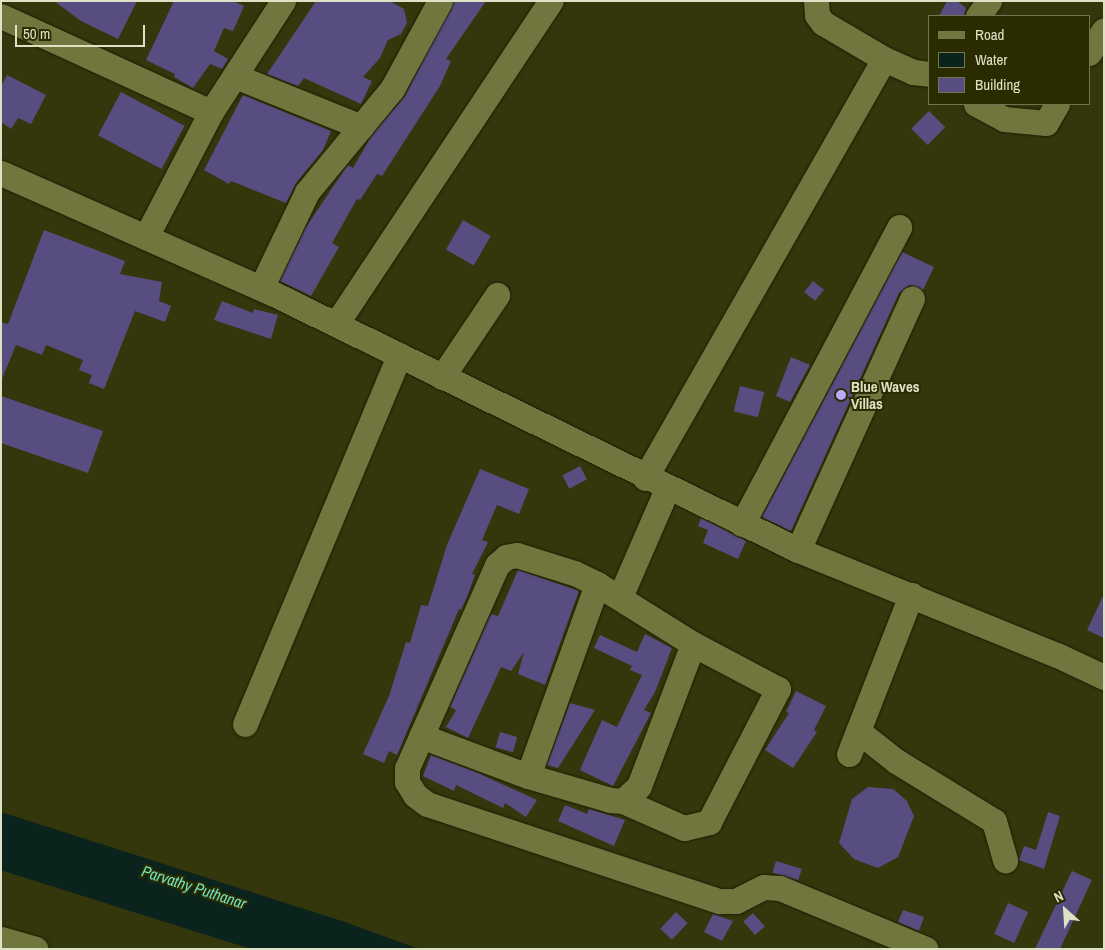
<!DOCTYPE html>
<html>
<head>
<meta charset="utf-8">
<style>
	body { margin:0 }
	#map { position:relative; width:1105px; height:950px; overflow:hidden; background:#34360b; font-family:"Archivo Narrow",sans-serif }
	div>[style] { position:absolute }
	.water>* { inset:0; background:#0b231d }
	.building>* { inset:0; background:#584d80; transform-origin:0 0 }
	.roads { filter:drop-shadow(0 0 1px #1b1d01) drop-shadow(0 0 1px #1b1d01) }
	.minor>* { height:25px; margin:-12.5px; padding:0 12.5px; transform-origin:12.5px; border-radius:12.5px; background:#71763e }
	.dots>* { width:14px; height:14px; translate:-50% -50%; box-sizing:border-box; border:2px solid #2a2c00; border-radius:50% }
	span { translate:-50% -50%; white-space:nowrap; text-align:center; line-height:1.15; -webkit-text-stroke:4px #2a2c00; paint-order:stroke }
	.poi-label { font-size:15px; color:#dee2c5; font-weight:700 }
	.left { translate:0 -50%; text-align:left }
	.water-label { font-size:16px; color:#70e0c1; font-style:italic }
	.frame { position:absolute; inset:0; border:2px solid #dee2c5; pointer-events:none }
	.legend { position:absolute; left:928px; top:15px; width:162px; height:90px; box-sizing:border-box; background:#2a2c00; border:1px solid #72754f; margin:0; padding:6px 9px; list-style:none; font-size:15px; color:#dee2c5 }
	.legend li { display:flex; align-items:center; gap:10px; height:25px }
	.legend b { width:25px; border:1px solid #72754f }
	.north { position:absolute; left:1040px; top:885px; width:50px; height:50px; -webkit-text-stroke:4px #2a2c00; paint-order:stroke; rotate:334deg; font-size:14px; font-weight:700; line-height:20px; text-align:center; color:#dee2c5 }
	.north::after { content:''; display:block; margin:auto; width:18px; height:22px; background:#dee2c5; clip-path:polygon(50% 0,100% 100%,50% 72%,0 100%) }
	.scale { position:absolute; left:15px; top:25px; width:130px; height:22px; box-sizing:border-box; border:2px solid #dee2c5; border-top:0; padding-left:6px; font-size:15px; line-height:18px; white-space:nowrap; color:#dee2c5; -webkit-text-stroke:4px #2a2c00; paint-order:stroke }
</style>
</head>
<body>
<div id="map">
	<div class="water">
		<i style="clip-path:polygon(1px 812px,345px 922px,419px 949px,251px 949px,16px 875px,1px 870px)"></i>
	</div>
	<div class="building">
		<i style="clip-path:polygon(54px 1px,137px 1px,118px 39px,81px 21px)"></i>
		<i style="clip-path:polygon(174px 1px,233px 1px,244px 6px,233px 31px,224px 28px,214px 51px,228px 59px,222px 69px,210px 64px,193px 88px,174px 77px,175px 74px,146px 60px)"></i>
		<i style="clip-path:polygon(316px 1px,390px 1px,404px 9px,407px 23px,401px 34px,388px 40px,380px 58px,363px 77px,372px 81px,361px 104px,304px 78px,298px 86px,267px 74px)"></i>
		<i style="clip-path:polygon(454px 1px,486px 1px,446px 59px,451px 61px,440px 86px,382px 176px,377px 174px,360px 200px,357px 199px,332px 243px,339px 247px,311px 296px,280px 281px,306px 227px,345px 169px,348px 165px,353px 168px,371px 137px,405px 96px)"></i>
		<i style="clip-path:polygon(947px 1px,957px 1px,966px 8px,964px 16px,939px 16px)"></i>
		<i style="clip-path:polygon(7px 75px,46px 95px,31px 124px,18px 118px,11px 129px,1px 122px,1px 86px)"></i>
		<i style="left:121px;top:92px;width:72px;height:49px;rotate:28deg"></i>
		<i style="clip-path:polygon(243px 95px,331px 131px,323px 150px,296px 183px,286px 203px,231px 181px,229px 184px,204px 170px)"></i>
		<i style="left:929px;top:111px;width:23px;height:25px;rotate:45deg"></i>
		<i style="left:463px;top:220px;width:32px;height:34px;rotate:30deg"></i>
		<i style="clip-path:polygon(44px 230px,125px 261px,120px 274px,162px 282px,159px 301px,171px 306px,165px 322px,135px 311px,104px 389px,89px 383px,92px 375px,79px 370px,83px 360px,46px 345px,42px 355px,16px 345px,1px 381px,1px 322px,8px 324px)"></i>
		<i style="clip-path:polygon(902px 252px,934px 267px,923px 290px,910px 285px,899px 293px,791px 531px,762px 517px)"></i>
		<i style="left:813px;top:281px;width:14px;height:14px;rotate:39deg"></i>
		<i style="clip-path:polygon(222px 301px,253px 313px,254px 309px,278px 315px,271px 339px,214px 320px)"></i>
		<i style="clip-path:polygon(791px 357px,810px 365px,790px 402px,776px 396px)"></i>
		<i style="left:740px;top:386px;width:25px;height:26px;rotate:14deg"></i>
		<i style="clip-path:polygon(1px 396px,103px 431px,88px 473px,1px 443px)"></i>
		<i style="left:580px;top:466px;width:15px;height:20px;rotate:62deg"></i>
		<i style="clip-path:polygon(480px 469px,529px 489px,519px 514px,497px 505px,482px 540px,488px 542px,472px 574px,475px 575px,467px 597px,461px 610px,459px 609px,397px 755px,389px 751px,384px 763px,363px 754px,389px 696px,406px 642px,410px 643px,421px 605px,428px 606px,447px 545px)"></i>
		<i style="clip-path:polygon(701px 518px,746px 541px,738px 559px,703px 543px,708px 530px,698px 526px)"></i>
		<i style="clip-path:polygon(518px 570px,579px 591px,545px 685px,518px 674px,524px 652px,511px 671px,501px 667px,468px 738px,446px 727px,456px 710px,450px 707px,491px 614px,498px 616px)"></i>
		<i style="clip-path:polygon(1104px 594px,1104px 638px,1087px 630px)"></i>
		<i style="clip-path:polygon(645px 634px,672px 648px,655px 692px,644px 710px,651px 713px,613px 786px,580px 770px,602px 720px,617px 727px,642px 675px,630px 670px,632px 666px,594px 648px,600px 635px,637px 652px)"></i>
		<i style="clip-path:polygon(796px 691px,826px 706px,814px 730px,817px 732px,793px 768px,765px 750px,789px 713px,786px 712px)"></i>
		<i style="clip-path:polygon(570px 703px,595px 710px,558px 768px,547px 765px)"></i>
		<i style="left:500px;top:732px;width:18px;height:16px;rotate:16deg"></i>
		<i style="clip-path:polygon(431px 755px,478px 773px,537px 800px,526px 817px,505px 803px,503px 808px,456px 785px,454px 791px,423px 776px)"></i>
		<i style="clip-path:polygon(868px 787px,893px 789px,907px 801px,914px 816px,898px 857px,878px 868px,854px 859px,839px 843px,852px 799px)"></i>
		<i style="clip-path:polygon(565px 805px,587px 814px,589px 809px,625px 820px,614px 846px,558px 821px)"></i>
		<i style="clip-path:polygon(1048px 812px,1060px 816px,1044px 869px,1019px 860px,1024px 846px,1036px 850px)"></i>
		<i style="left:776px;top:861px;width:27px;height:12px;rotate:17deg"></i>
		<i style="clip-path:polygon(1072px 871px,1092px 880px,1060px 949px,1035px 949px)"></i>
		<i style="left:1008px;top:903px;width:22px;height:34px;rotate:24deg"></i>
		<i style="clip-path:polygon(903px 910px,924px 917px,919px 931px,898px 922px)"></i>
		<i style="left:676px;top:912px;width:16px;height:23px;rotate:43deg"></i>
		<i style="left:753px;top:913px;width:18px;height:13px;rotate:49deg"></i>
		<i style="clip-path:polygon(713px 914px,733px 921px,722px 941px,704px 932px)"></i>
	</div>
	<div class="roads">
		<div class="minor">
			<i style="left:816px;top:1px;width:14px;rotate:86deg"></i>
			<i style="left:817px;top:15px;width:10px;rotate:53deg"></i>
			<i style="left:823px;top:23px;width:71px;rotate:30.5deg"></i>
			<i style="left:1px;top:16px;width:231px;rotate:24.6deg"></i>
			<i style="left:211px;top:112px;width:141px;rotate:117.5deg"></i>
			<i style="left:978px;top:16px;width:19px;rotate:-54deg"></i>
			<i style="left:1089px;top:53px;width:27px;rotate:-57deg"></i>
			<i style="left:235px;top:76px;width:136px;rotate:22deg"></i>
			<i style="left:976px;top:104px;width:32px;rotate:28deg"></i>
			<i style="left:1004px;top:119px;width:42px;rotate:5.4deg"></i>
			<i style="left:1046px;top:123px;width:22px;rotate:-60deg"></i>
			<i style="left:211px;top:112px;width:132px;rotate:-57deg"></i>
			<i style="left:1px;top:173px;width:301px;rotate:23.9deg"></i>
			<i style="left:276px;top:295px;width:581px;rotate:26.04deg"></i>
			<i style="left:798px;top:550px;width:279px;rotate:22.1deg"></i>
			<i style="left:1057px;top:655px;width:52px;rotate:25.1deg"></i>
			<i style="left:261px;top:288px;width:106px;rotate:-64.4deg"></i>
			<i style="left:307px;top:192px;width:134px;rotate:-50.5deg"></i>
			<i style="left:392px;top:89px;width:100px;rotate:-61.4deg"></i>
			<i style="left:336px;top:324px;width:388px;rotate:-56.4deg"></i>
			<i style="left:442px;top:377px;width:99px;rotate:-56.1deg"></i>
			<i style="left:645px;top:478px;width:482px;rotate:-60.3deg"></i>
			<i style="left:884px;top:59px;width:32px;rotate:24deg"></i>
			<i style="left:913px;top:72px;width:16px;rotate:7deg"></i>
			<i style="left:742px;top:524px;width:336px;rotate:-62.1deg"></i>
			<i style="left:798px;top:550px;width:276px;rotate:-65.6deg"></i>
			<i style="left:620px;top:597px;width:118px;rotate:-66.5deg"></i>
			<i style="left:245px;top:724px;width:400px;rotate:-67.3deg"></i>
			<i style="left:858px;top:731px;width:48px;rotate:38.3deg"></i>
			<i style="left:896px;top:761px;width:115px;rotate:31.5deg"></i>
			<i style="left:994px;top:821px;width:41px;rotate:74.2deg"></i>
			<i style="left:421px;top:736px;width:114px;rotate:20.5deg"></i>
			<i style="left:528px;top:776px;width:85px;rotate:16.3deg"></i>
			<i style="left:610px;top:800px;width:13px;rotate:4deg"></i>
			<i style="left:623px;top:801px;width:22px;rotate:-43deg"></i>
			<i style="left:639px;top:786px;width:152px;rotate:-69.2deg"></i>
			<i style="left:849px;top:754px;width:171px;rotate:-68.7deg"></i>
			<i style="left:528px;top:776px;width:204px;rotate:-70.2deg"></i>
			<i style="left:623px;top:801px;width:67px;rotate:23.9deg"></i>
			<i style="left:684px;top:828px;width:26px;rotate:-13deg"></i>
			<i style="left:709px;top:822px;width:150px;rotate:-62.6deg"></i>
			<i style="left:778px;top:689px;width:96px;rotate:-152.1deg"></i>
			<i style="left:693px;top:644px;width:113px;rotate:-148deg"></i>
			<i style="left:597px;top:584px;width:25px;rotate:-154deg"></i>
			<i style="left:574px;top:573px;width:60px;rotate:-162.5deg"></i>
			<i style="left:517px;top:555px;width:11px;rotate:170deg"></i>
			<i style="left:506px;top:557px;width:12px;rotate:138deg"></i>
			<i style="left:497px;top:565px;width:222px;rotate:113.9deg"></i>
			<i style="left:407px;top:768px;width:14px;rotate:90deg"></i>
			<i style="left:407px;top:782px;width:15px;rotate:58deg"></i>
			<i style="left:415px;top:795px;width:15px;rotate:37deg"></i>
			<i style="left:427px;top:804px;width:308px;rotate:18.4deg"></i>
			<i style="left:719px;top:901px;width:17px"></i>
			<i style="left:736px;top:901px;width:31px;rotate:-27deg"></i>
			<i style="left:764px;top:887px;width:16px;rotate:4deg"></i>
			<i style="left:780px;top:888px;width:158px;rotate:22.7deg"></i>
			<i style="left:1px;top:939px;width:36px;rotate:16deg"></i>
		</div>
	</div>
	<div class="dots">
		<i style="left:841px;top:395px;background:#baaaf7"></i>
	</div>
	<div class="poi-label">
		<span class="left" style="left:851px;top:395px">Blue Waves<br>Villas</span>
	</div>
	<div class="water-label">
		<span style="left:194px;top:887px;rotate:18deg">Parvathy Puthanar</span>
	</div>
	<div class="frame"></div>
	<ul class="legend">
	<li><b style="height:6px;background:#71763e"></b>Road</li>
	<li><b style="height:14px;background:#0b231d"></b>Water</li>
	<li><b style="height:14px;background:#584d80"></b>Building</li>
	</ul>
	<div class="north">N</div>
	<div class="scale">50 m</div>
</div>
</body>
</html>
